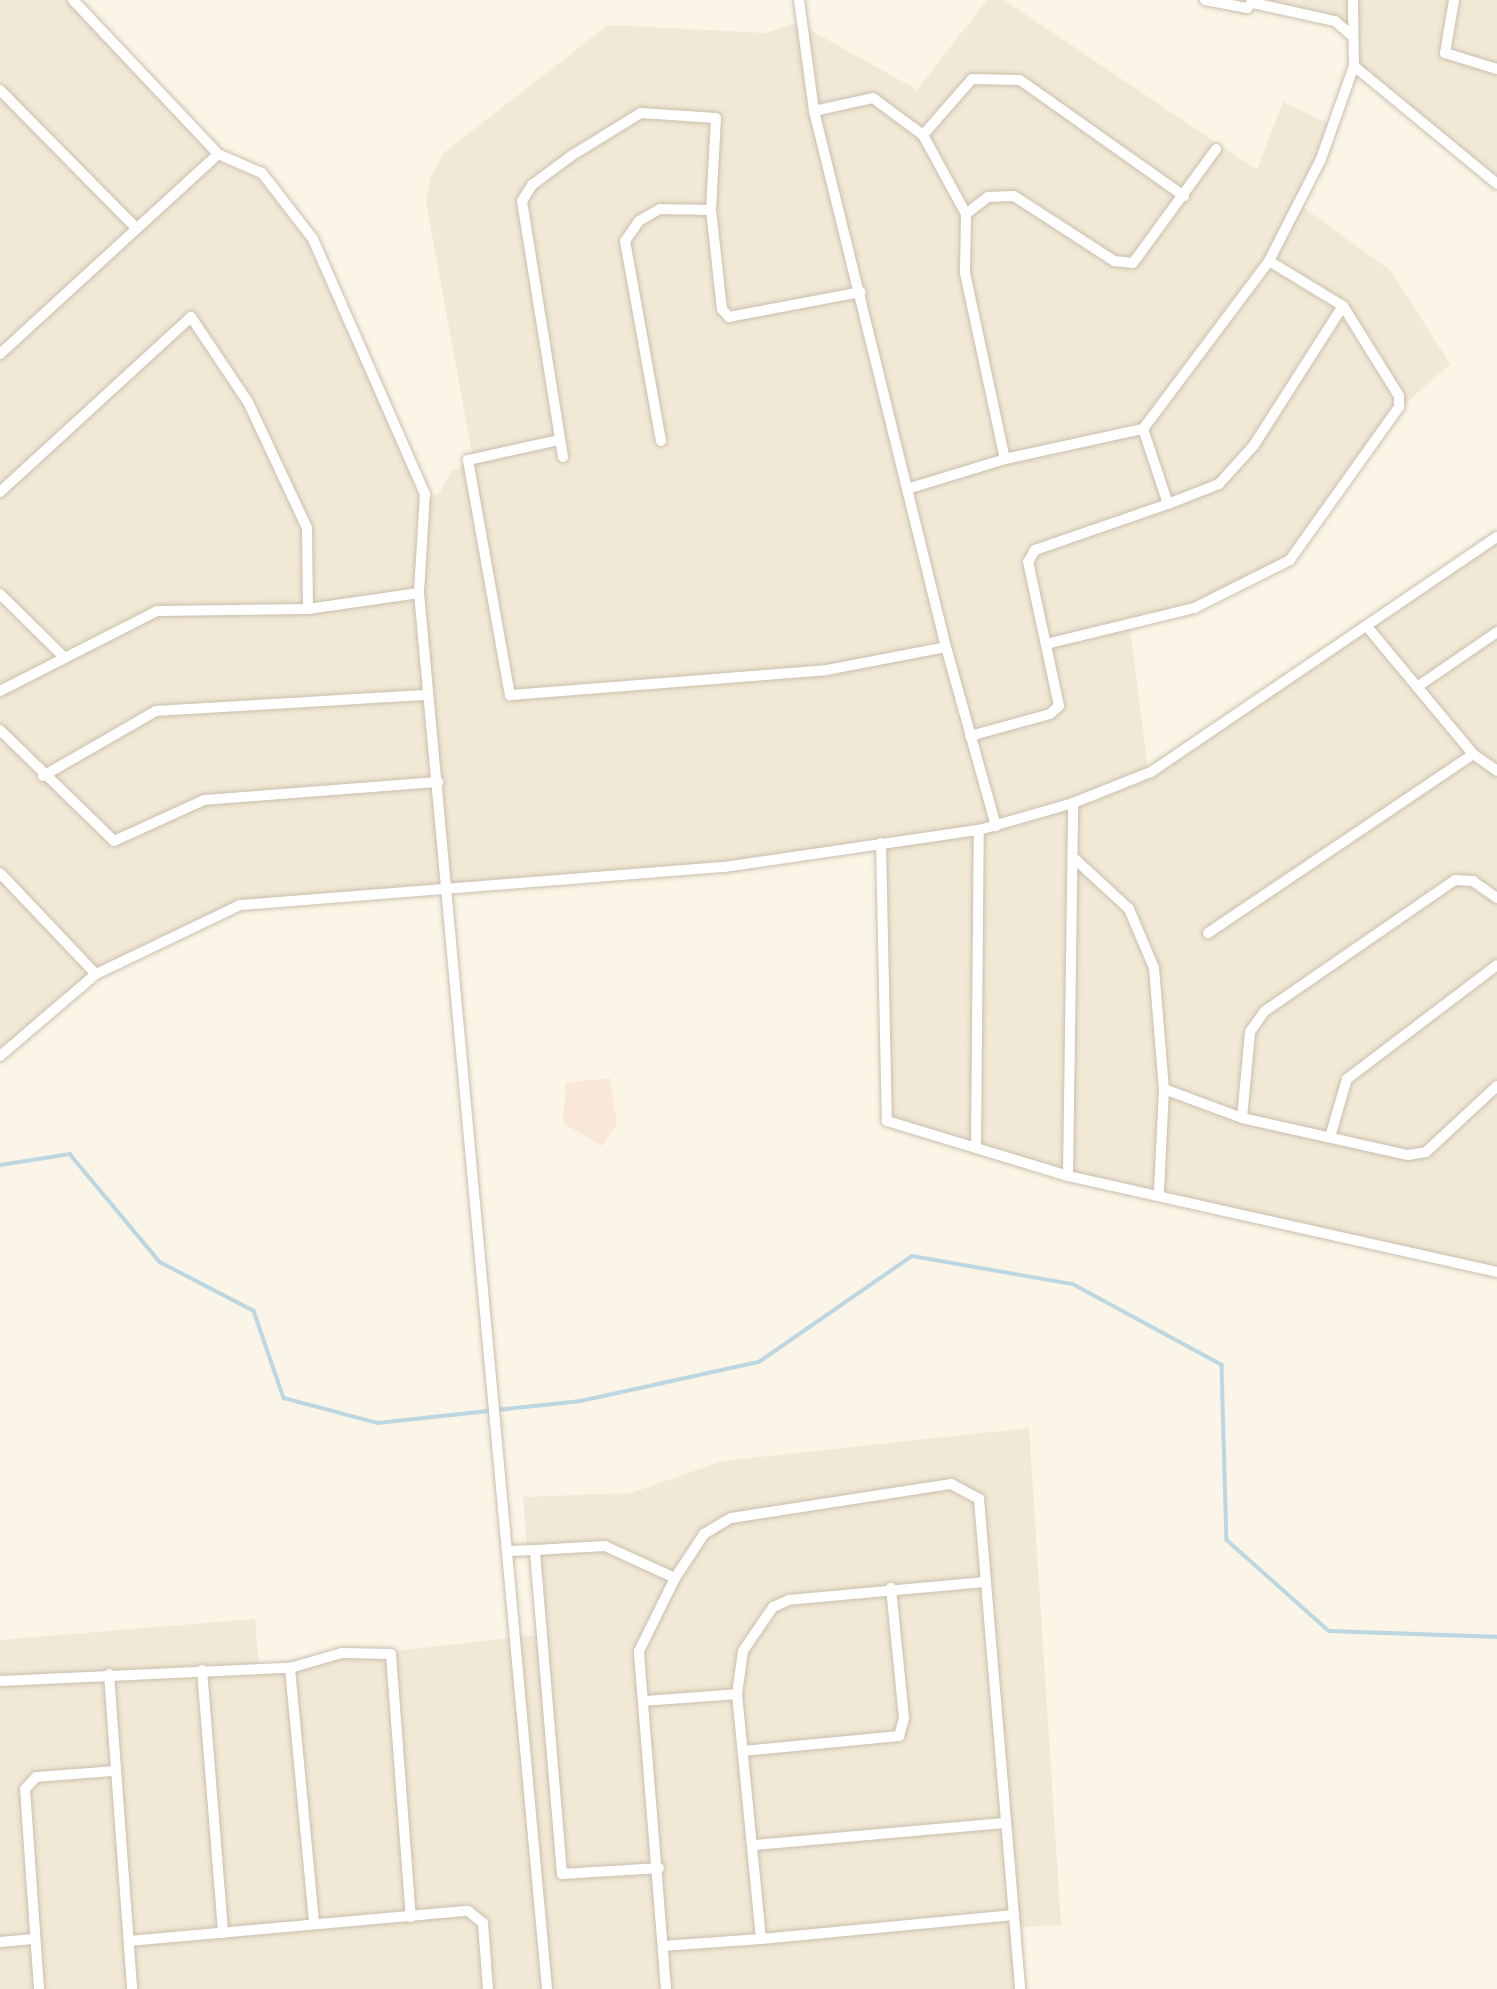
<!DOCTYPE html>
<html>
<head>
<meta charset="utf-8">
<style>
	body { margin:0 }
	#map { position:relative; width:1497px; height:1989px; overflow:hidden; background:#faf5e6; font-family:Mulish,sans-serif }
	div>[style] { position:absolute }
	.residential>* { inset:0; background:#f1e8d5 }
	.commercial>* { inset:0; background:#f9e8da }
	.stream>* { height:3.5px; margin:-1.75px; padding:0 1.75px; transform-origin:1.75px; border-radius:1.75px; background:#bcd7e2 }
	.roads { filter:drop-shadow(0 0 2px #cbbead) drop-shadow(0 0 2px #cbbead) }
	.street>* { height:10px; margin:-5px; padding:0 5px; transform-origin:5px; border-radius:5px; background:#fff }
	span { translate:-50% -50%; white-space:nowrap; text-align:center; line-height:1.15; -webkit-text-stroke:7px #fdf9ec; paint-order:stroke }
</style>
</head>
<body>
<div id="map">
	<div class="residential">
		<i style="clip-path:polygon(0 0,66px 0,220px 163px,258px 178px,306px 240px,407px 458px,420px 504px,440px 492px,452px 470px,474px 464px,426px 202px,431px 176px,445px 152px,608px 25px,765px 33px,798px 23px,917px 90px,987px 0,1004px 0,1257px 170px,1283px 102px,1329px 124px,1296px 202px,1391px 271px,1450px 364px,1390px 417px,1289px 557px,1192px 603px,1129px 620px,1149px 777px,1497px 544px,1497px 1268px,1063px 1170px,889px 1120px,883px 840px,723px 863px,238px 902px,88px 974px,0 1051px)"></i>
		<i style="clip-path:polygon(1225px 0,1497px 0,1497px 177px,1358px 65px,1356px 35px,1337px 17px)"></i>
		<i style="clip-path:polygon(1029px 1428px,1061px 1925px,1021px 1927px,1011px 1914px,1015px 1989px,0 1989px,0 1640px,255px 1619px,259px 1670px,285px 1671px,345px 1657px,545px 1634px,537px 1549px,527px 1548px,523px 1497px,631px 1493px,723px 1461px)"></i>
	</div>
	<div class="commercial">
		<i style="clip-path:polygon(610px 1078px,617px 1124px,602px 1146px,563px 1123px,566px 1083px)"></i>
	</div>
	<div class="stream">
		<i style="left:0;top:1165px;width:71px;rotate:-8.9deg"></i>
		<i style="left:70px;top:1154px;width:141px;rotate:50.2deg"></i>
		<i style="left:160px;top:1262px;width:106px;rotate:27.5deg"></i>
		<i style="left:254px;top:1311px;width:92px;rotate:71deg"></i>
		<i style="left:284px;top:1398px;width:97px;rotate:14.9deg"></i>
		<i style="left:378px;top:1423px;width:204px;rotate:-6.2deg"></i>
		<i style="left:581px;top:1401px;width:182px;rotate:-12.4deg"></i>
		<i style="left:759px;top:1362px;width:186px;rotate:-34.7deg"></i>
		<i style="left:912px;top:1256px;width:163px;rotate:9.9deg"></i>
		<i style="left:1073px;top:1284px;width:170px;rotate:28.5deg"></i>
		<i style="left:1222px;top:1365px;width:175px;rotate:88.4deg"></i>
		<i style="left:1227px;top:1540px;width:137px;rotate:41.7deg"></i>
		<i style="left:1329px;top:1631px;width:168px;rotate:2deg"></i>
	</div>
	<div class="roads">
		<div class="street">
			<i style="left:73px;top:0;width:212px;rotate:46.7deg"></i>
			<i style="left:218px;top:154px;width:48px;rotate:23.4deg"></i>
			<i style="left:262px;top:173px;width:83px;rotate:52.3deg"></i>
			<i style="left:313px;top:239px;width:279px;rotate:66.3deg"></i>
			<i style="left:425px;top:494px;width:99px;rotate:93.5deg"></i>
			<i style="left:419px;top:593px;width:1402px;rotate:84.76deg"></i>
			<i style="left:799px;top:0;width:112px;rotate:82.3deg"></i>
			<i style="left:814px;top:111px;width:552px;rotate:76.17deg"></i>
			<i style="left:946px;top:647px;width:186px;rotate:74.4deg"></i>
			<i style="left:1205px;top:0;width:43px;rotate:10.8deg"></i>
			<i style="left:1247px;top:8px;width:11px;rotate:-49deg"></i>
			<i style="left:1454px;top:0;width:54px;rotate:99.6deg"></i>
			<i style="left:1445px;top:53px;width:54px;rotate:17.1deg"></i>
			<i style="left:1253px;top:3px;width:84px;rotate:12.4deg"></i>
			<i style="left:1335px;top:21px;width:21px;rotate:41deg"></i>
			<i style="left:1354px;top:66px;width:185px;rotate:39.5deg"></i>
			<i style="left:0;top:90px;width:194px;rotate:45.4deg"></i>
			<i style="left:814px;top:111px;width:60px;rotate:-12.4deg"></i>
			<i style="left:873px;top:98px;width:62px;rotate:36.5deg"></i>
			<i style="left:923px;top:135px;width:74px;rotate:-48.8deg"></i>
			<i style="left:972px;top:79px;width:48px;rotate:1.2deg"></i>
			<i style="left:1020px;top:80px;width:201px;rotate:35.3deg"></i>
			<i style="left:923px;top:135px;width:90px;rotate:61.4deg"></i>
			<i style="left:966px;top:214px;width:59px;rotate:91deg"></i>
			<i style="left:965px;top:273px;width:190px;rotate:77.9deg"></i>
			<i style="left:966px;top:214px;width:28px;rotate:-38deg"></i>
			<i style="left:988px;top:197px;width:26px;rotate:-2deg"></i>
			<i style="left:1014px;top:196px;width:119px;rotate:33deg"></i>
			<i style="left:1114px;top:261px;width:19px;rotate:6deg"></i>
			<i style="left:1133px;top:263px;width:141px;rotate:-53.9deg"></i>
			<i style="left:1269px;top:261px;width:114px;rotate:-63deg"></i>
			<i style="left:1321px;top:159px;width:99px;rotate:-70.5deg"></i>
			<i style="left:1354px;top:66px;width:66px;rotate:-90.9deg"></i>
			<i style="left:0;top:354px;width:296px;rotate:-42.5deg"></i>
			<i style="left:559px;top:440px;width:93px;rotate:167.6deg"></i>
			<i style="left:468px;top:460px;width:239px;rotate:79.9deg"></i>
			<i style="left:510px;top:695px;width:318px;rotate:-4.5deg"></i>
			<i style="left:827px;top:670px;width:121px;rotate:-10.9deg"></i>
			<i style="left:661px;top:441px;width:203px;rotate:-100.2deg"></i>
			<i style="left:625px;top:241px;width:24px;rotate:-55deg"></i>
			<i style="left:639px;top:221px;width:24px;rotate:-30deg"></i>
			<i style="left:660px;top:209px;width:51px;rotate:1.1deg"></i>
			<i style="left:563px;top:457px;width:259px;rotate:-99.1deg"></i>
			<i style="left:522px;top:201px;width:19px;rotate:-58deg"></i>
			<i style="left:532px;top:185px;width:49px;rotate:-36.6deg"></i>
			<i style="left:571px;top:156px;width:82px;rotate:-31.6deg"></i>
			<i style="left:641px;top:113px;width:75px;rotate:3.8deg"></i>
			<i style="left:716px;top:118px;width:92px;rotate:93.1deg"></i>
			<i style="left:711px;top:210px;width:100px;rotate:83.7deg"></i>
			<i style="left:722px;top:309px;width:11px;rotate:49deg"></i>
			<i style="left:729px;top:317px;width:134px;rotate:-10.7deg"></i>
			<i style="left:907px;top:489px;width:102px;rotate:-17deg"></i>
			<i style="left:1005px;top:459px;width:141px;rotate:-12.3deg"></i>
			<i style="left:1143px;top:429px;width:210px;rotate:-53.1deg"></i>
			<i style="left:1269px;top:261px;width:87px;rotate:31.3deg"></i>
			<i style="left:1343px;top:306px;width:106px;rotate:58.1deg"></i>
			<i style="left:1399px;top:396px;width:11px;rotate:90deg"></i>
			<i style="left:1399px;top:407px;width:188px;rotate:125.5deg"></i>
			<i style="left:1290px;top:560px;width:107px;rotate:153.4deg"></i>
			<i style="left:1194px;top:608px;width:152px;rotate:166.3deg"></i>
			<i style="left:0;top:492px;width:259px;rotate:-42.5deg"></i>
			<i style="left:191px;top:317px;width:102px;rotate:56.2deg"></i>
			<i style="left:248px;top:402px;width:139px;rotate:64.9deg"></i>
			<i style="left:307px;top:528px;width:81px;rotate:89.3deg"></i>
			<i style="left:1168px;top:504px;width:55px;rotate:-21.4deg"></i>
			<i style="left:1219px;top:484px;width:52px;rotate:-48.1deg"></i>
			<i style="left:1254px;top:445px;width:165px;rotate:-57.4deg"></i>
			<i style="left:0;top:594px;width:91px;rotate:44.6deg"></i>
			<i style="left:1369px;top:629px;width:163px;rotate:50.2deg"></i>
			<i style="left:1473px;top:754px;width:29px;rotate:35deg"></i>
			<i style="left:1417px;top:687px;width:97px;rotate:-34.5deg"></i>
			<i style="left:0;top:691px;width:176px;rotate:-27deg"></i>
			<i style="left:157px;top:611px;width:151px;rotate:-0.8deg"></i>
			<i style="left:308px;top:609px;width:112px;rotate:-8.2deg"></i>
			<i style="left:0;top:730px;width:159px;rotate:44.2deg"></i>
			<i style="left:114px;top:841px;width:99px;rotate:-24.5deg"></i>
			<i style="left:204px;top:800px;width:235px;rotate:-4.4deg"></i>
			<i style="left:970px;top:736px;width:83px;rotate:-15.4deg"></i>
			<i style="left:1050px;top:714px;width:12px;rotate:-42deg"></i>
			<i style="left:1059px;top:706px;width:147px;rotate:-102.1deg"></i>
			<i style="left:1028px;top:562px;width:14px;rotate:-60deg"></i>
			<i style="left:1035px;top:550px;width:141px;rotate:-19.1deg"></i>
			<i style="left:1168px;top:504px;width:79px;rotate:-108.4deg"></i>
			<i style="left:43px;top:776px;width:130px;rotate:-29.9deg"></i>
			<i style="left:156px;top:711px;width:272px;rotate:-3.4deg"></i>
			<i style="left:881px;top:843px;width:278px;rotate:88.8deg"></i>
			<i style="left:887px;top:1121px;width:189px;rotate:16.9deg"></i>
			<i style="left:1068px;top:1176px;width:440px;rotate:12.6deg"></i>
			<i style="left:1075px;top:859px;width:74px;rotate:42.8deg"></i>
			<i style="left:1129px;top:909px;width:64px;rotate:67deg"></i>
			<i style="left:1154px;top:968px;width:121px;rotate:85.3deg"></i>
			<i style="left:1164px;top:1089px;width:104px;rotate:92.8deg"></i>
			<i style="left:0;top:873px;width:139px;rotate:46.5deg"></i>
			<i style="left:1497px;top:898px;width:29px;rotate:-145deg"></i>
			<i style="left:1473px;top:881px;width:18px;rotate:-177deg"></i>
			<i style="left:1455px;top:880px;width:232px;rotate:145.4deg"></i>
			<i style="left:1264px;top:1012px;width:24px;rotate:125deg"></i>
			<i style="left:1250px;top:1032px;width:86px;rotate:95.3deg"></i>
			<i style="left:1242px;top:1118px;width:170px;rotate:12.6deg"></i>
			<i style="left:1408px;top:1155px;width:18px;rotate:-9deg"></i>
			<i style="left:1426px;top:1152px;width:97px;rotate:-42.9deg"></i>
			<i style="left:1208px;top:933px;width:320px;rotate:-34deg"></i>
			<i style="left:0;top:1056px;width:126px;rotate:-40.5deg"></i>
			<i style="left:96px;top:974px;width:160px;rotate:-25.6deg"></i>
			<i style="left:240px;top:905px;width:485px;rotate:-4.5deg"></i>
			<i style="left:724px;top:867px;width:258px;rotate:-8.3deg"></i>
			<i style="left:979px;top:830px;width:98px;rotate:-16deg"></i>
			<i style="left:1073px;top:803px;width:84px;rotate:-21.7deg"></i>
			<i style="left:1151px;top:772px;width:418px;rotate:-34.2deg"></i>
			<i style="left:1164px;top:1089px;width:83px;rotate:20.4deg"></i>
			<i style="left:1330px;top:1137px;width:60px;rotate:-73.7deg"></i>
			<i style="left:1347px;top:1079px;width:188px;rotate:-37.2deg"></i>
			<i style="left:976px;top:1147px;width:317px;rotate:-89.5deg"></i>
			<i style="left:1068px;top:1176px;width:373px;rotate:-89.2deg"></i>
			<i style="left:508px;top:1551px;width:27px;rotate:-2deg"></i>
			<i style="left:985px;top:1582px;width:197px;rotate:174.8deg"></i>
			<i style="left:789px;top:1600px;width:17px;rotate:156deg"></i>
			<i style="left:773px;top:1607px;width:53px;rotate:124.3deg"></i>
			<i style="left:743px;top:1651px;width:43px;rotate:97.9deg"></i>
			<i style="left:737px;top:1694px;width:246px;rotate:84.4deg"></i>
			<i style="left:761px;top:1939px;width:254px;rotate:-5.4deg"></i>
			<i style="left:290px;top:1668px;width:54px;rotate:-16.1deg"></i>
			<i style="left:342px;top:1653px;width:49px;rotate:1.2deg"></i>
			<i style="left:391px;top:1654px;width:264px;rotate:85.7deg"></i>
			<i style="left:202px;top:1670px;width:264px;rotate:85.4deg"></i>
			<i style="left:109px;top:1674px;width:316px;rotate:85.8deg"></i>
			<i style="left:0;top:1681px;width:290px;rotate:-2.6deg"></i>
			<i style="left:290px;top:1668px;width:257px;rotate:84.6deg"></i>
			<i style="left:644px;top:1701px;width:93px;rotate:-4.3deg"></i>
			<i style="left:743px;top:1751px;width:157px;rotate:-5.5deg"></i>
			<i style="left:899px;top:1736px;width:19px;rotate:-74deg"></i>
			<i style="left:904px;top:1718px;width:131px;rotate:-95.7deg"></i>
			<i style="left:754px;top:1845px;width:252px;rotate:-5deg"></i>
			<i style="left:659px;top:1868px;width:97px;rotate:176.5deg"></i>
			<i style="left:562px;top:1874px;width:325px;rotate:-94.8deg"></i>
			<i style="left:535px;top:1550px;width:70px;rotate:-3.3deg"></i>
			<i style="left:605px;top:1546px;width:77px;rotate:24.6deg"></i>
			<i style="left:129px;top:1941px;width:340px;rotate:-5.1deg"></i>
			<i style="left:468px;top:1911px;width:19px;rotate:39deg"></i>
			<i style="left:483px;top:1923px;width:66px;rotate:85.7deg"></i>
			<i style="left:0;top:1942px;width:34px;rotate:-5deg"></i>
			<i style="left:663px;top:1946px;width:98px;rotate:-4.1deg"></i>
			<i style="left:39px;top:1989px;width:200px;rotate:-94deg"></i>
			<i style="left:25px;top:1789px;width:16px;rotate:-47deg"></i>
			<i style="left:36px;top:1777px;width:78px;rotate:-4.4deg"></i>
			<i style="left:666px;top:1989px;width:339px;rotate:-94.6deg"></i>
			<i style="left:639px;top:1651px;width:81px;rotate:-63.7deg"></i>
			<i style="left:675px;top:1578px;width:53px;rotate:-56.6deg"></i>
			<i style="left:704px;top:1534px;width:31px;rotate:-31deg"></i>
			<i style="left:731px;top:1518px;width:223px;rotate:-8.8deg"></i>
			<i style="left:951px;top:1484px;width:32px;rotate:28deg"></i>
			<i style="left:979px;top:1499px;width:492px;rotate:85.2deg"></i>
		</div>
	</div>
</div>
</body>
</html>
